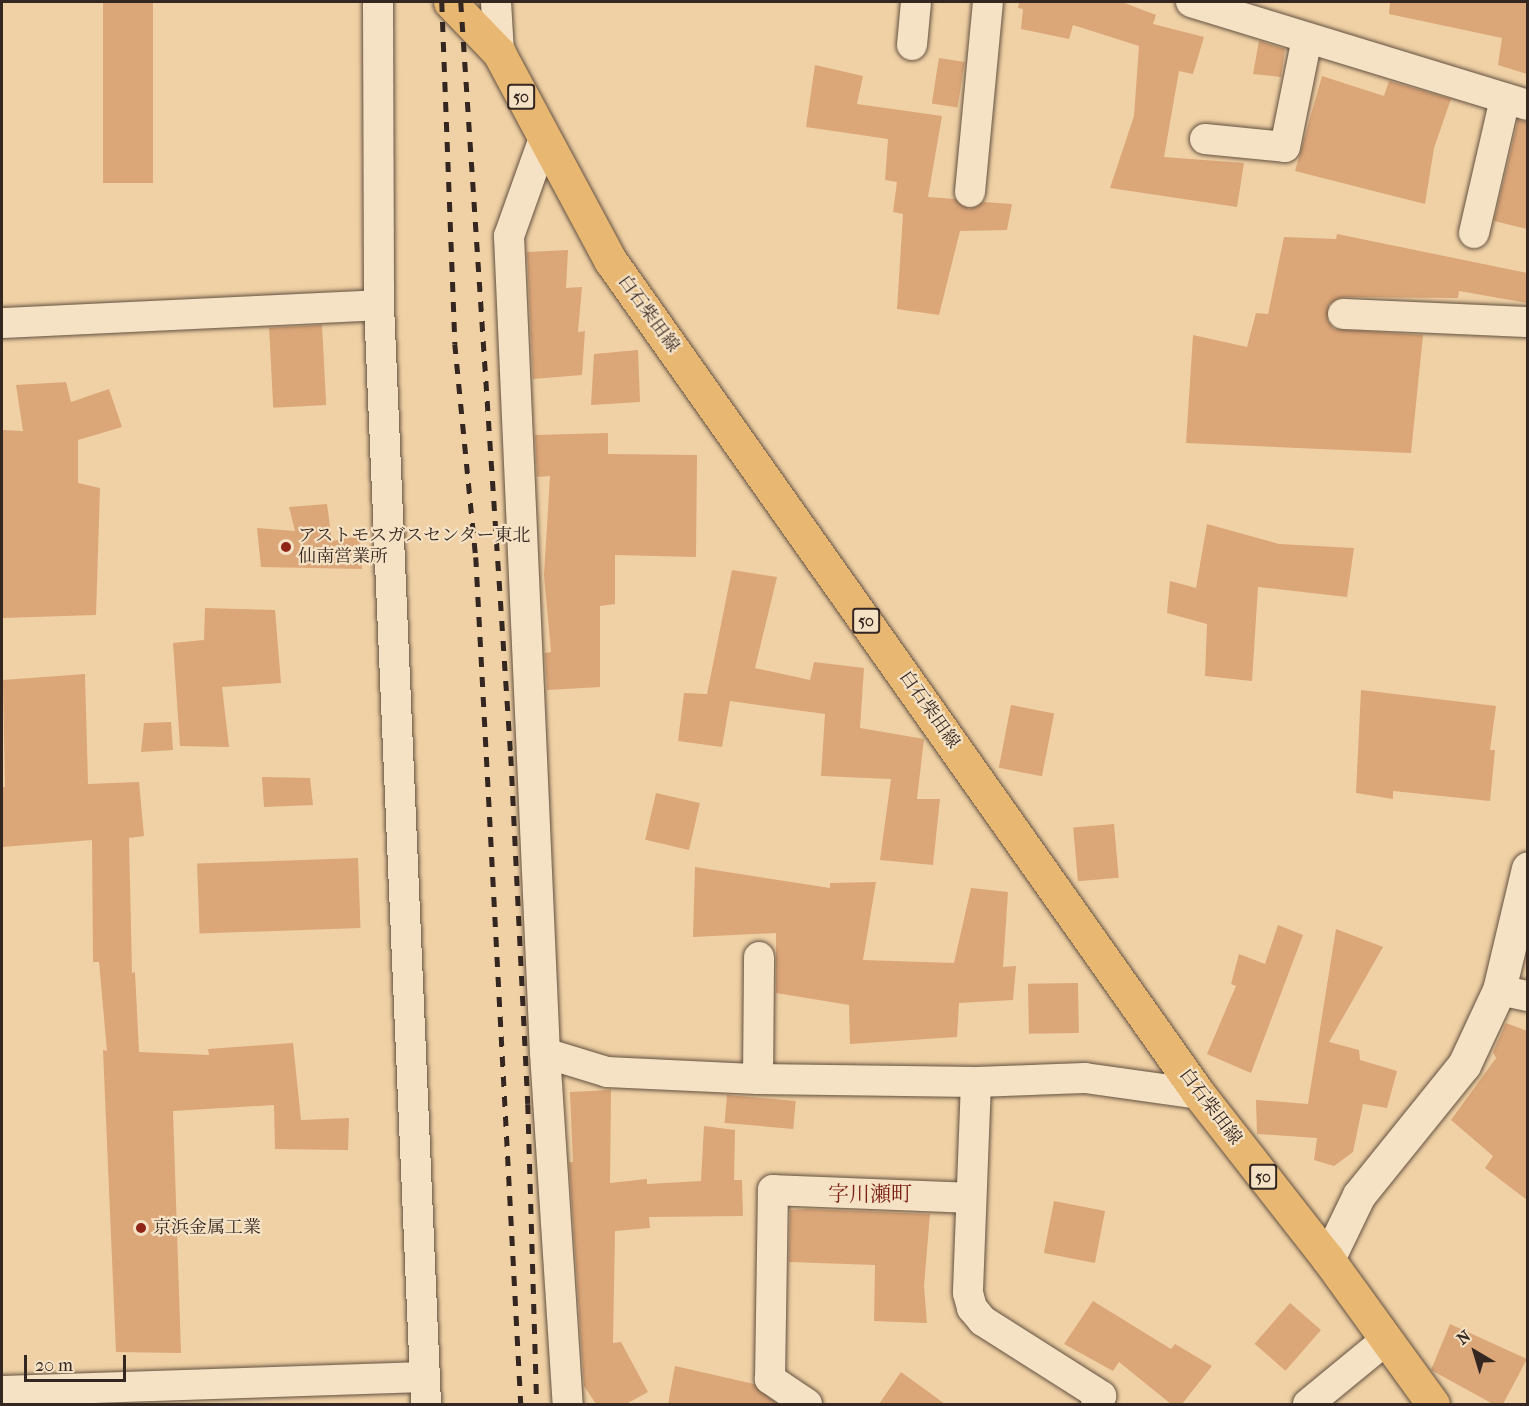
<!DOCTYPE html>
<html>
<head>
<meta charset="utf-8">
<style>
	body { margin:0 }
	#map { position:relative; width:1529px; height:1406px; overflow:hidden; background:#f0d1a5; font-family:"IM FELL French Canon","Noto Serif JP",serif }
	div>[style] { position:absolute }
	.building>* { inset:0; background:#dba678; transform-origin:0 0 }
	.roads { filter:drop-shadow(0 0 2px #635141) drop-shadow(0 0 2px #635141) }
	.minor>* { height:30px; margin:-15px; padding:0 15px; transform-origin:15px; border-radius:15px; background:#f5e1c4 }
	.tertiary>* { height:33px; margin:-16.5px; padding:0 16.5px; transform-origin:16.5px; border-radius:16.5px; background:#f5e1c4 }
	.primary>* { height:33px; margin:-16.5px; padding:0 16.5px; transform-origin:16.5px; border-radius:16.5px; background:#e8b872 }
	.rail>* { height:4.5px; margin-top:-2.25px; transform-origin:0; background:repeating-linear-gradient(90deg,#342620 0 10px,transparent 0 20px) }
	.dots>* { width:16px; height:16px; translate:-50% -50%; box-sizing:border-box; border:3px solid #f5e1c4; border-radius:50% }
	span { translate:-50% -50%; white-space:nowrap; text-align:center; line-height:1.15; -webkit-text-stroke:4.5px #f5e1c4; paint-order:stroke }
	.shield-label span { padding:2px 4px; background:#f5e1c4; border:2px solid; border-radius:4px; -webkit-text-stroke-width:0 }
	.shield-label { font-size:16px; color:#342620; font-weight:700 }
	.street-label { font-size:18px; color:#342620 }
	.poi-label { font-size:18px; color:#342620 }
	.left { translate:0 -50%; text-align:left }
	.quarter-label { font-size:21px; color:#7a1f14 }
	.frame { position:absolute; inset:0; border:3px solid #342620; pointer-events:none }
	.north { position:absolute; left:1445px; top:1322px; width:60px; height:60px; -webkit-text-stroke:4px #f5e1c4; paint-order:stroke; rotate:322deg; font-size:16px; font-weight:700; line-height:24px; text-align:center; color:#342620 }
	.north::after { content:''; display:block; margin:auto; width:21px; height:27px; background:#342620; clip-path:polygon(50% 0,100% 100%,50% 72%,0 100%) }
	.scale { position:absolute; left:24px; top:1355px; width:102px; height:27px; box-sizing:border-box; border:3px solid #342620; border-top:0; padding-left:8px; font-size:18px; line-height:21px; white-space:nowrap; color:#342620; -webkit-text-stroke:4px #f5e1c4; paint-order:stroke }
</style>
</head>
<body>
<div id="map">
	<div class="building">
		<i style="left:103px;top:2px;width:50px;height:181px"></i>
		<i style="clip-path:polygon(1019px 2px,1122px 2px,1156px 15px,1153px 24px,1204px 37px,1193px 74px,1179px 71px,1164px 157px,1244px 163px,1237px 207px,1110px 188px,1134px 116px,1139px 46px,1073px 25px,1069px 39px,1021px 29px,1023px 9px,1018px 8px)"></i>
		<i style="clip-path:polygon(1390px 2px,1527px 2px,1527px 74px,1498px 65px,1502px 38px,1389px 14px)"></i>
		<i style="clip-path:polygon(1259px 41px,1285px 49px,1281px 77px,1253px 74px)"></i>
		<i style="left:939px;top:58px;width:26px;height:46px;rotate:9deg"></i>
		<i style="clip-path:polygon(815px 65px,863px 76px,857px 104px,942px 116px,928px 197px,955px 199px,969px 209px,984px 202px,1012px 204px,1007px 230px,960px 231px,939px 315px,897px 309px,903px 214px,893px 212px,897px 182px,885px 180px,888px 139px,806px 127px)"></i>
		<i style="clip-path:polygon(1322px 76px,1384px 96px,1389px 81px,1451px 99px,1434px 148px,1425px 204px,1295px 171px)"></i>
		<i style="clip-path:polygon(1518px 120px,1527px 122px,1527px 229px,1494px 221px)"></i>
		<i style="clip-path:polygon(1337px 234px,1527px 273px,1527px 303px,1459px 291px,1458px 298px,1344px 297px,1329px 304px,1328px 321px,1334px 329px,1423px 335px,1411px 453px,1186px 443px,1193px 335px,1247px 347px,1256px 313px,1268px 314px,1284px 237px,1336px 239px)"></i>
		<i style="clip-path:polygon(568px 250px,566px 288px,582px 287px,578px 332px,585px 331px,582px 375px,533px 379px,527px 252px)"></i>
		<i style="left:322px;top:325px;width:80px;height:53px;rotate:87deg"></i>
		<i style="clip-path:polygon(638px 350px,640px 402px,591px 405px,594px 354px)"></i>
		<i style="clip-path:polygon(66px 382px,71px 402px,109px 389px,122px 427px,78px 440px,78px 483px,100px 488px,96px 615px,2px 618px,2px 430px,23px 431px,16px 385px)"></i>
		<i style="clip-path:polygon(608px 433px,608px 454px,697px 455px,696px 557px,615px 555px,615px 604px,600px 606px,600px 687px,547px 690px,545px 653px,551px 652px,544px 575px,550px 476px,537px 477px,535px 435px)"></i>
		<i style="clip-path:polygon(327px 504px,332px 541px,359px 536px,362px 569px,261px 567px,257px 528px,295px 531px,289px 507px)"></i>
		<i style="clip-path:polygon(1207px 524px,1279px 544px,1354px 548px,1347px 597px,1258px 587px,1252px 681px,1205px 676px,1207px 624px,1167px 613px,1170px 581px,1196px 588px)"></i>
		<i style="clip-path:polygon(732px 570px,777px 577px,755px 668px,810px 680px,814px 662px,864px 668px,860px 728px,924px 739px,917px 799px,940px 799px,933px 865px,880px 860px,891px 779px,821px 776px,825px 714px,730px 701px,722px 747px,678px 741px,684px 693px,707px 694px)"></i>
		<i style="clip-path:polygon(205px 608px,275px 610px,281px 683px,222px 687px,229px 747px,180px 746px,173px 643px,204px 640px)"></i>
		<i style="clip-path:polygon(85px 674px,88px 784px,139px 782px,144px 836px,129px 838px,132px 973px,135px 972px,139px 1052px,209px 1055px,208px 1049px,293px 1043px,301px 1120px,349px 1118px,348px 1150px,275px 1149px,274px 1105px,173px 1111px,181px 1353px,116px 1352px,103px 1050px,107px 1051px,99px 962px,93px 962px,92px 840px,2px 847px,2px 787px,5px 787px,3px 680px)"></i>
		<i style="clip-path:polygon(1361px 690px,1496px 706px,1490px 750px,1495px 750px,1490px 801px,1393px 791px,1393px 799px,1356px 793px)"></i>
		<i style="left:1011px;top:705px;width:44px;height:64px;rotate:11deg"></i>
		<i style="clip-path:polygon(171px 722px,173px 750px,141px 752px,144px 723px)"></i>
		<i style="clip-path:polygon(262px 777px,310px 778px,313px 805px,264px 807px)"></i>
		<i style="left:656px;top:793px;width:45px;height:48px;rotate:13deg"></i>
		<i style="left:1114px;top:824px;width:54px;height:41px;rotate:85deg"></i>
		<i style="left:358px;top:858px;width:70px;height:161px;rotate:88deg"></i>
		<i style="clip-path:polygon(695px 867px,830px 888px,830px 883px,876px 882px,863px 960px,954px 963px,971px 888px,1008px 892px,1003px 967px,1016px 966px,1013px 1000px,959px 1003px,957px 1037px,850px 1044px,849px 1005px,776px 993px,776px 933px,693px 937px)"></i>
		<i style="clip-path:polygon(1278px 925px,1303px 935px,1251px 1073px,1207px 1054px,1236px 986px,1231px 984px,1239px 954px,1265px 964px)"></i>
		<i style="clip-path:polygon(1336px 929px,1383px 947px,1329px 1042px,1359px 1050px,1360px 1060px,1397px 1071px,1387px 1108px,1363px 1104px,1353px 1152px,1334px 1166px,1314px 1160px,1317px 1138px,1257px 1134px,1256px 1100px,1308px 1104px)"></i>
		<i style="left:1078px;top:983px;width:50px;height:50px;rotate:89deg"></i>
		<i style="clip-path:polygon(1506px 1023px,1527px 1031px,1527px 1200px,1485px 1168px,1493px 1156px,1451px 1120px,1496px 1058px,1493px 1052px)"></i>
		<i style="clip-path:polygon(611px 1090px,610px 1183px,647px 1179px,647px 1184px,701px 1181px,704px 1126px,735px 1130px,734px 1180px,742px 1180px,743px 1216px,649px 1217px,650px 1228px,615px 1231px,613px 1343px,621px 1342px,648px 1392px,626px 1404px,596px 1404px,584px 1386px,569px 1162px,573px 1162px,570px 1092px)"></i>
		<i style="left:727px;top:1095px;width:69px;height:28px;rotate:5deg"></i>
		<i style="left:1054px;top:1201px;width:52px;height:53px;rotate:11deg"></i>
		<i style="clip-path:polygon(807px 1209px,930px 1214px,924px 1286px,927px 1323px,874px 1321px,875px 1265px,789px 1262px,790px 1210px)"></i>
		<i style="clip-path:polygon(1093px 1301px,1171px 1349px,1175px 1344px,1212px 1366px,1182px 1404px,1171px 1404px,1119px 1362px,1113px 1371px,1064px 1344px)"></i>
		<i style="left:1290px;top:1303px;width:41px;height:54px;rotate:41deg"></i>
		<i style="clip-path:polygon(1450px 1324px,1527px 1359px,1503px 1404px,1493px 1404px,1431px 1370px)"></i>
		<i style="clip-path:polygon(675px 1366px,754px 1384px,777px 1404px,668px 1404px)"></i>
		<i style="clip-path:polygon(901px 1372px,945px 1404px,879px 1404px)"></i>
	</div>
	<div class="roads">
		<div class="minor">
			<i style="left:378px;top:2px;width:303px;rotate:89.8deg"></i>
			<i style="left:379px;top:305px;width:1100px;rotate:87.55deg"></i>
			<i style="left:496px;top:2px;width:51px;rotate:86.6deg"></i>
			<i style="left:1191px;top:2px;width:352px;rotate:17deg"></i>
			<i style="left:912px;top:45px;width:43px;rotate:-84.7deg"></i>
			<i style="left:1205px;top:139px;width:80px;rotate:5.7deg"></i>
			<i style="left:1285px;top:147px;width:111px;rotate:-78.6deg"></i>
			<i style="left:543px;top:141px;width:101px;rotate:109.7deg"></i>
			<i style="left:509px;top:236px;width:818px;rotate:87.48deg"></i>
			<i style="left:545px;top:1053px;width:352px;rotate:86.3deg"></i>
			<i style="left:970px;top:192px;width:191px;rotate:-84.6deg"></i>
			<i style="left:1474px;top:233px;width:138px;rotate:-77deg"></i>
			<i style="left:1343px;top:314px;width:185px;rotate:2.5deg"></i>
			<i style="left:2px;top:323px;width:377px;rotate:-2.7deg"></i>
			<i style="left:1499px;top:990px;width:30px;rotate:12deg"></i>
			<i style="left:545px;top:1053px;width:65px;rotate:17deg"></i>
			<i style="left:607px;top:1072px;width:151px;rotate:2.7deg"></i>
			<i style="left:758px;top:1079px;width:218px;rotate:0.8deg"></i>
			<i style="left:976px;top:1082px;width:109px;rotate:-2.1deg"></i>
			<i style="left:1085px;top:1078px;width:115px;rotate:8deg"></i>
			<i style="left:758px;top:1079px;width:122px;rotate:-89.5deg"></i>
			<i style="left:976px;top:1082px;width:211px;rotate:92.2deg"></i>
			<i style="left:968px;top:1293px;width:16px;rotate:75deg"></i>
			<i style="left:972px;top:1308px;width:17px;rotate:50deg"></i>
			<i style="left:983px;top:1321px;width:140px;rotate:32.4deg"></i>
			<i style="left:1101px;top:1396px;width:9px;rotate:122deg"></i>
			<i style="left:2px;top:1391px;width:422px;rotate:-1.9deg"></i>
			<i style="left:807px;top:1404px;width:45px;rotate:-146deg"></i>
			<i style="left:770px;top:1379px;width:189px;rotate:-89.1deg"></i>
			<i style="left:773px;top:1190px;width:198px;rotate:2.3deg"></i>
			<i style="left:1308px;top:1404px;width:101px;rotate:-39.4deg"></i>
		</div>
		<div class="tertiary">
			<i style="left:1328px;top:1259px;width:71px;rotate:-64.2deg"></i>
			<i style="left:1359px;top:1195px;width:167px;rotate:-51.1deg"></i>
			<i style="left:1464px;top:1065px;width:83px;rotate:-65deg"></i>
			<i style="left:1499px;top:990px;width:125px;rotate:-76.6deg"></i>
		</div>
		<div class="primary">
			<i style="left:450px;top:2px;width:71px;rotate:46.1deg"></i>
			<i style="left:499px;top:53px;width:235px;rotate:61.8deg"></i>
			<i style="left:610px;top:260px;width:1021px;rotate:54.77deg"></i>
			<i style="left:1199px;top:1094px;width:209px;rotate:52deg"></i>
			<i style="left:1328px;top:1259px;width:179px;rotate:54.1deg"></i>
		</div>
	</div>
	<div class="rail">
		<i style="left:442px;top:2px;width:342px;rotate:87.8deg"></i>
		<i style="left:455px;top:344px;width:214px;rotate:84.4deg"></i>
		<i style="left:476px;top:557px;width:848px;rotate:86.96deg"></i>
		<i style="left:461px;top:2px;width:756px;rotate:86.21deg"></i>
		<i style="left:511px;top:756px;width:348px;rotate:87.2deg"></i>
		<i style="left:528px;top:1104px;width:300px;rotate:88.3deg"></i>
	</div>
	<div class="dots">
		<i style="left:286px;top:547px;background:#8f2418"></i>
		<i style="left:141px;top:1228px;background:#8f2418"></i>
	</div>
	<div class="shield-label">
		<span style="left:521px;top:97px">50</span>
		<span style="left:866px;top:621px">50</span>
		<span style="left:1263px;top:1177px">50</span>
	</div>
	<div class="street-label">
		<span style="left:648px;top:314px;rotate:54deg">白石柴田線</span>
		<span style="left:929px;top:710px;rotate:55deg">白石柴田線</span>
		<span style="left:1210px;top:1107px;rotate:53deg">白石柴田線</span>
	</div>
	<div class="poi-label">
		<span class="left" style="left:298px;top:547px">アストモスガスセンター東北<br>仙南営業所</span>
		<span class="left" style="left:153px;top:1228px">京浜金属工業</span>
	</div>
	<div class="quarter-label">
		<span style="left:870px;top:1194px">字川瀬町</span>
	</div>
	<div class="frame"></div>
	<div class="north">N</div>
	<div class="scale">20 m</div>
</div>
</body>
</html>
